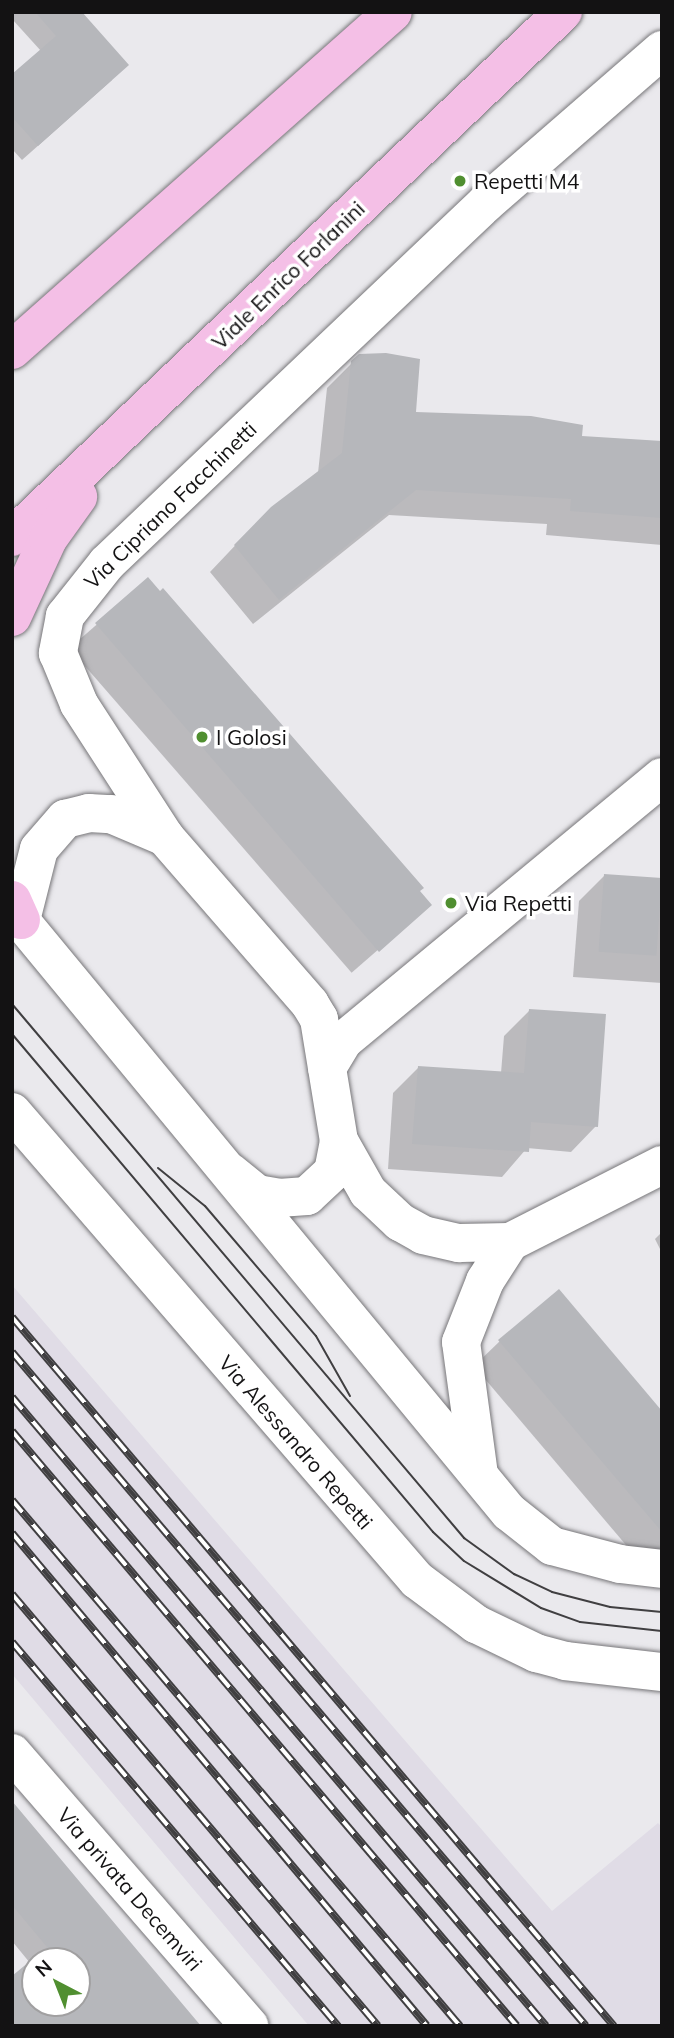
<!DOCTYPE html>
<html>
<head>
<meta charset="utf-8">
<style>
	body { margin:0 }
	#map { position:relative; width:674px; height:2038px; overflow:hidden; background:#eae9ed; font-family:Mulish,sans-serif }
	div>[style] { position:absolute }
	.built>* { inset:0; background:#e0dce6 }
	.shadow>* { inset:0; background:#0003; transform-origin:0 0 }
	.building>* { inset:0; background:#b6b7bb; transform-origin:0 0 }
	.roads { filter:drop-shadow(0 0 2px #777679) drop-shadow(0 0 2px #777679) }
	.street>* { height:38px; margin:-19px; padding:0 19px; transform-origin:19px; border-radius:19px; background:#fff }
	.secondary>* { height:38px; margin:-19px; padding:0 19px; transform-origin:19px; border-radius:19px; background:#fff }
	.primary>* { height:38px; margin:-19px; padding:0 19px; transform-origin:19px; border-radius:19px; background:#f4bfe6 }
	.tram>* { height:2px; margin:-1px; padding:0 1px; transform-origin:1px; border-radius:1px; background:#403f41 }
	.rail>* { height:8px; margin-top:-4px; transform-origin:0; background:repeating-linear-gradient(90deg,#fff 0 16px,#403f41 0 32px); box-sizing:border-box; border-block:2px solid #403f41 }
	.dots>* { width:19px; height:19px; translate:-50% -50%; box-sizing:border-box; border:4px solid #fff; border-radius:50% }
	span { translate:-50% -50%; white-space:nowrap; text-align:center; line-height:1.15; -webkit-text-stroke:7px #fff; paint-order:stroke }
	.poi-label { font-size:21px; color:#131213 }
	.left { translate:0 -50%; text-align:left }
	.street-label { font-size:21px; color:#131213 }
	.frame { position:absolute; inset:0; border:14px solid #131213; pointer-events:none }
	.north { position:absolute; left:21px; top:1947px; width:70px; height:70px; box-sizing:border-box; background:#fff; border:2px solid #a1a0a1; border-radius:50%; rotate:318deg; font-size:19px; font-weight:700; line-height:28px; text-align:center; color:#131213 }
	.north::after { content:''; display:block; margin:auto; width:24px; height:32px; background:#508f30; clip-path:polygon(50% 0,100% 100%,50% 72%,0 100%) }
</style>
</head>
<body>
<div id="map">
	<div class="built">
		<i style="clip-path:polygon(12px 1285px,552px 1911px,658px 1823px,662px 1827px,662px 2026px,309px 2026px,12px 1674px)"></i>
	</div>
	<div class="shadow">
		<i style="clip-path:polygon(12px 12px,81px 12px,112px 80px,22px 160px,12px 149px,12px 77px,41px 51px,12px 19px)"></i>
		<i style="clip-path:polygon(359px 356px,414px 413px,580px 438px,662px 443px,662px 545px,546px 535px,547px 524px,389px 515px,253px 624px,210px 572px,246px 534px,318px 473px,327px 388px)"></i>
		<i style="left:148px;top:580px;width:430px;height:104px;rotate:49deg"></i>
		<i style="clip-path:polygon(604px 876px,662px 880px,662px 983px,573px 977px,579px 901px)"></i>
		<i style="clip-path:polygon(529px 1011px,596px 1126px,571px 1152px,527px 1148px,502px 1177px,388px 1169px,393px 1093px,419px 1067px,501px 1073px,504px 1036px)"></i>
		<i style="clip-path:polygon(662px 1232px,662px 1253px,655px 1239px)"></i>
		<i style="clip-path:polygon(500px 1341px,662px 1455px,662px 1559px,637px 1558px,474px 1366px)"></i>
		<i style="clip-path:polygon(evenodd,12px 1804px,104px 2026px,12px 2026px,30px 1963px,12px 1941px,12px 1804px,35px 1961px,77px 1961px,77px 2003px,35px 2003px,35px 1961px)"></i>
	</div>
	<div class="building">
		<i style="clip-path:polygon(35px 12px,82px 12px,129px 65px,38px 146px,12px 117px,12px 74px,56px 36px)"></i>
		<i style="clip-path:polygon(386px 353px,420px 359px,416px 412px,531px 416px,583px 425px,582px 436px,662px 441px,662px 518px,570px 511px,571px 499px,416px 490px,279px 600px,234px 545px,271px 507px,342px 453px,351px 361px,359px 354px)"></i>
		<i style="clip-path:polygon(148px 577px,160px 591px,163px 588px,424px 888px,420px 891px,432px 905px,379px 952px,95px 623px)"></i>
		<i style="left:604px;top:874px;width:58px;height:78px;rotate:4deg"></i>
		<i style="clip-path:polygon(529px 1009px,606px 1014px,598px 1127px,531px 1122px,529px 1152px,412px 1144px,418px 1066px,524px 1073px)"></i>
		<i style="clip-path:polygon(559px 1289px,662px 1411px,662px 1532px,498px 1340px)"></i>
		<i style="clip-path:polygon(evenodd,12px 1801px,95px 1900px,201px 2026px,12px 2026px,12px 1976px,47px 1947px,12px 1905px,12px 1801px,35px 1961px,77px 1961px,77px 2003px,35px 2003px,35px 1961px)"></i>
	</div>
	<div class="roads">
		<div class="street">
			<i style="left:662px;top:50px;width:233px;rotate:139deg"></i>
			<i style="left:486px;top:203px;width:523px;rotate:136.47deg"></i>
			<i style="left:107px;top:563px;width:68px;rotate:128.4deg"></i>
			<i style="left:65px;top:616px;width:38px;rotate:101deg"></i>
			<i style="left:58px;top:653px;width:55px;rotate:67.6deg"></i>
			<i style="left:79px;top:704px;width:158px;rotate:57.1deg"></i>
			<i style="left:165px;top:837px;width:221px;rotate:49deg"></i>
			<i style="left:310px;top:1004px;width:17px;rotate:59deg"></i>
			<i style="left:319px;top:1019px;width:124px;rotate:80.7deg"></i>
			<i style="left:339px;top:1141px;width:59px;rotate:60.4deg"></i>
			<i style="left:368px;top:1192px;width:44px;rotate:43.2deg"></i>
			<i style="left:400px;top:1222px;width:26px;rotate:29deg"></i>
			<i style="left:423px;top:1235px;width:37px;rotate:13deg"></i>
			<i style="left:459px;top:1243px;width:51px;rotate:-1.1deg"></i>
			<i style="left:510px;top:1242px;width:170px;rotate:-26.9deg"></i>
			<i style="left:21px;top:920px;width:73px;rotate:-75.8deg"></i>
			<i style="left:39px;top:849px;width:40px;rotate:-49deg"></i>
			<i style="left:65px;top:819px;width:25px;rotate:-14deg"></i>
			<i style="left:89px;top:813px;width:22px;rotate:3deg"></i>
			<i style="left:111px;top:814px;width:59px;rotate:23.1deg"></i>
			<i style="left:327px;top:1068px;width:31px;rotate:-59deg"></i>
			<i style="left:343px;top:1041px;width:414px;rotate:-39.6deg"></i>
			<i style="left:230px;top:1172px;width:35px;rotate:39deg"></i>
			<i style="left:257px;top:1194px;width:22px;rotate:10deg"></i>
			<i style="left:279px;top:1198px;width:28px;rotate:-4deg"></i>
			<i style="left:307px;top:1196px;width:35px;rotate:-43deg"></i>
			<i style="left:333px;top:1172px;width:32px;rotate:-79deg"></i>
			<i style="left:479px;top:1475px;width:134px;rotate:-97.7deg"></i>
			<i style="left:461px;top:1342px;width:66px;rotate:-68.5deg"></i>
			<i style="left:485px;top:1281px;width:46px;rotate:-57.3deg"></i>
			<i style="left:12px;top:1753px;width:362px;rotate:49deg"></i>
		</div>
		<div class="secondary">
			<i style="left:12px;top:910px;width:781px;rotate:50.46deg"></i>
			<i style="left:509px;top:1512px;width:55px;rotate:38.3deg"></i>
			<i style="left:552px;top:1546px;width:70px;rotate:14.8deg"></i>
			<i style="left:620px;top:1564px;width:42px;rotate:6.8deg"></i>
			<i style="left:12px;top:1112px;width:619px;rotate:49.13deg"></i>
			<i style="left:417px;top:1580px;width:74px;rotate:36.7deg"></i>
			<i style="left:476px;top:1624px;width:67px;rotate:25.8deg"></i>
			<i style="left:536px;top:1653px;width:30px;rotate:15deg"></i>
			<i style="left:565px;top:1661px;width:98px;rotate:6.5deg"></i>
		</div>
		<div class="primary">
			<i style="left:12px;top:350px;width:509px;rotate:-41.58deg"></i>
			<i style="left:12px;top:537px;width:761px;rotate:-43.62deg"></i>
			<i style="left:12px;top:617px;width:86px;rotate:-65.2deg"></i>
			<i style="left:48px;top:539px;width:52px;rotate:-54.5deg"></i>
			<i style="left:12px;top:900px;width:22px;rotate:66deg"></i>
		</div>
	</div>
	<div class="tram">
		<i style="left:12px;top:1004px;width:700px;rotate:49.75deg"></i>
		<i style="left:464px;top:1538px;width:62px;rotate:35.8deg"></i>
		<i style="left:514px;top:1574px;width:42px;rotate:25.3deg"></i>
		<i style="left:552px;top:1592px;width:60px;rotate:14.5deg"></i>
		<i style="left:610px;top:1607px;width:52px;rotate:5.5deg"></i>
		<i style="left:12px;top:1034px;width:652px;rotate:49.79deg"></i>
		<i style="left:433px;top:1532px;width:42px;rotate:43.1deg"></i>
		<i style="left:464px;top:1561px;width:90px;rotate:31.4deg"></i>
		<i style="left:541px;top:1608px;width:41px;rotate:19.7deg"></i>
		<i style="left:580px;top:1622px;width:82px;rotate:6.3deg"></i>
		<i style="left:158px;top:1168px;width:60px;rotate:39deg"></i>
		<i style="left:205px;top:1206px;width:171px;rotate:49.5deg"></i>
		<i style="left:316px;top:1336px;width:69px;rotate:60.5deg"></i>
	</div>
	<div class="rail">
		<i style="left:12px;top:1317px;width:930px;rotate:49.67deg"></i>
		<i style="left:12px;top:1352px;width:885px;rotate:49.58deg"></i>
		<i style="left:12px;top:1397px;width:825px;rotate:49.67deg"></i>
		<i style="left:12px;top:1431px;width:780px;rotate:49.68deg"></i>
		<i style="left:12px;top:1500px;width:691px;rotate:49.58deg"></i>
		<i style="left:12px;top:1533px;width:644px;rotate:49.91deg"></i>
		<i style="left:12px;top:1594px;width:566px;rotate:49.73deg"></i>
		<i style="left:12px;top:1642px;width:504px;rotate:49.67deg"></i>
	</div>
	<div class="dots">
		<i style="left:460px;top:181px;background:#508f30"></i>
		<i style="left:202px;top:737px;background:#508f30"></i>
		<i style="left:451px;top:903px;background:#508f30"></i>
	</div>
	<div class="poi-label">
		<span class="left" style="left:474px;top:181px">Repetti M4</span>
		<span class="left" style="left:216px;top:737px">I Golosi</span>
		<span class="left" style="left:465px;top:903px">Via Repetti</span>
	</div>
	<div class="street-label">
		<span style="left:288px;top:275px;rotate:-44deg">Viale Enrico Forlanini</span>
		<span style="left:170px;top:505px;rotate:-44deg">Via Cipriano Facchinetti</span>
		<span style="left:296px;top:1442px;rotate:49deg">Via Alessandro Repetti</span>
		<span style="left:130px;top:1889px;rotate:49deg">Via privata Decemviri</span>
	</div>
	<div class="frame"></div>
	<div class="north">N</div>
</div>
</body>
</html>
